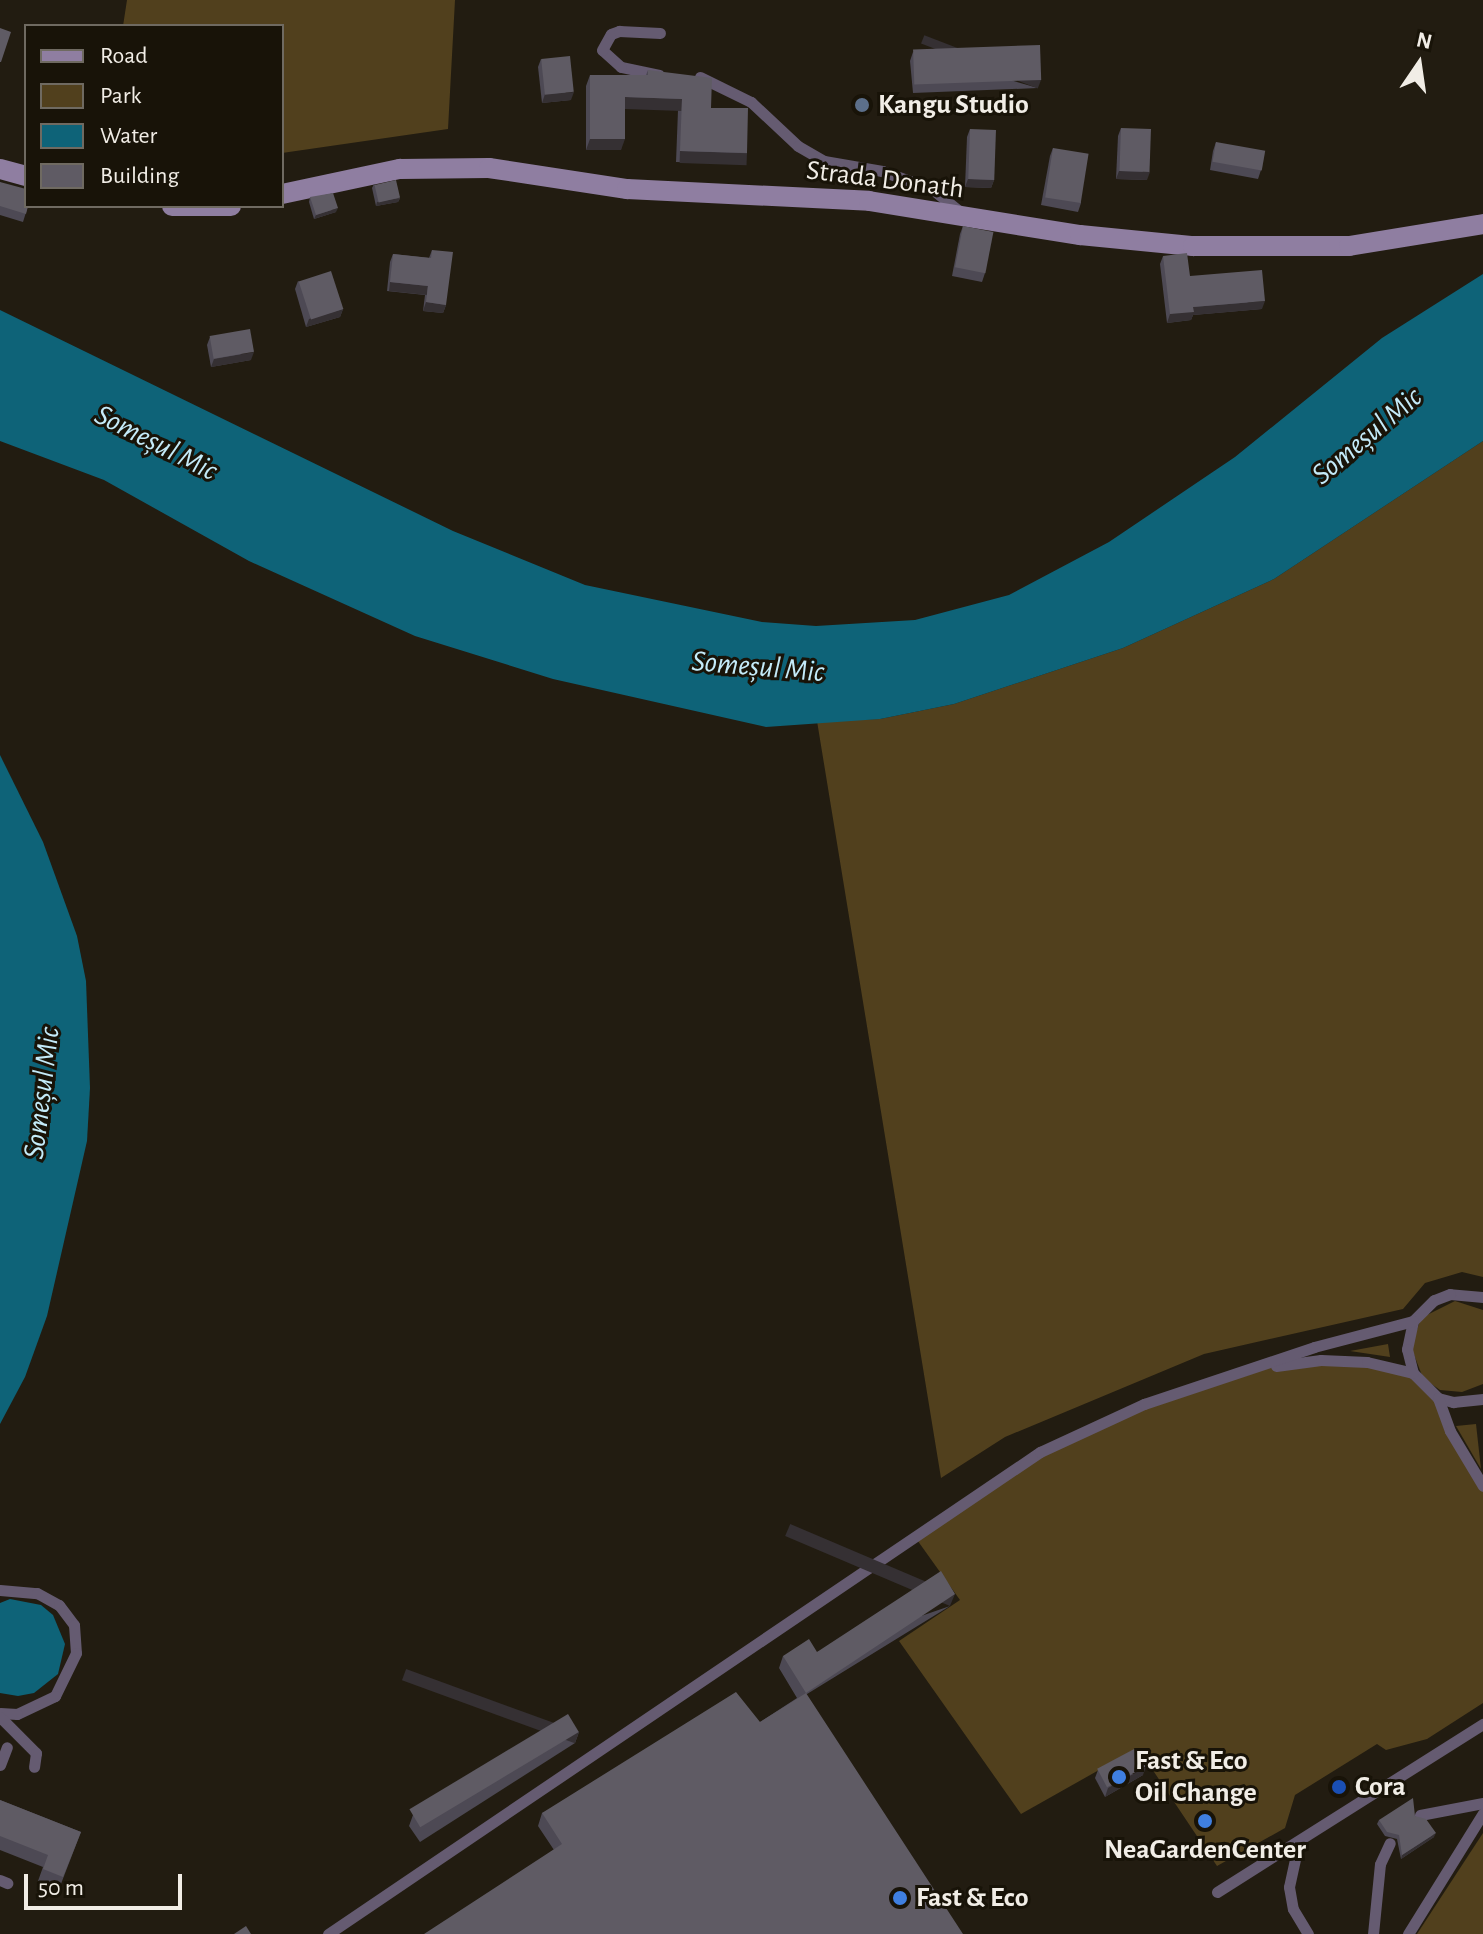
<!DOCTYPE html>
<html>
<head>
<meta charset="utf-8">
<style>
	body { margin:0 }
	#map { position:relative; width:1483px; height:1934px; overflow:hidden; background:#221c11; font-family:"Alegreya Sans",sans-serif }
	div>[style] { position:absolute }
	.green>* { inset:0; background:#51401d }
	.water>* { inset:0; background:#0e6378 }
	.lane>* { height:11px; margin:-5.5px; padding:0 5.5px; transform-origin:5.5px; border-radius:5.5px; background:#655b71 }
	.secondary>* { height:20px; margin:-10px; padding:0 10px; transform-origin:10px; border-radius:10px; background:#8f7ea1 }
	.wall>* { inset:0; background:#4d4954 }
	.shaded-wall>* { inset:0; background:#353033; transform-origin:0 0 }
	.building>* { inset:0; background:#5f5b64; transform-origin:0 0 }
	.dots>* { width:22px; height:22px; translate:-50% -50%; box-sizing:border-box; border:4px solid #181308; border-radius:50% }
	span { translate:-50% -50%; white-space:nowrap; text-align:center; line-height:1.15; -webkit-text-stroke:6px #181308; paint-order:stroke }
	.poi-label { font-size:28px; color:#f1ede6; font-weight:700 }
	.left { translate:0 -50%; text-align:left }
	.street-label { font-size:28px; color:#f1ede6 }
	.water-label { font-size:30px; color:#c4ebf9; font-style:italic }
	.legend { position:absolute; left:24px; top:24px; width:260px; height:184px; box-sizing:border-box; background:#181308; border:2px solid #6f6a61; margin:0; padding:10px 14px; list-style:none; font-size:24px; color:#f1ede6 }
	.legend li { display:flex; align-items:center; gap:16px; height:40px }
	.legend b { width:40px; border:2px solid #6f6a61 }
	.north { position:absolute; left:1379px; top:24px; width:80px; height:80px; -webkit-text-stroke:6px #181308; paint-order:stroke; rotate:13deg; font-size:22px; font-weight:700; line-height:32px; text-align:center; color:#f1ede6 }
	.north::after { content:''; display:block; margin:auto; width:28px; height:36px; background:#f1ede6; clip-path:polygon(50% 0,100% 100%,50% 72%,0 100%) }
	.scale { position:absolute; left:24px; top:1874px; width:158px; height:36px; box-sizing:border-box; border:4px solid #f1ede6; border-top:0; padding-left:10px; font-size:24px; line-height:28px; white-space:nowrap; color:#f1ede6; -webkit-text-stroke:6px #181308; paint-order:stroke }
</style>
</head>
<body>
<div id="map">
	<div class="green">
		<i style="clip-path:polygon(127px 0,455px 0,448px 129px,282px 153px,282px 26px,123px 26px)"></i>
		<i style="clip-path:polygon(1483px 441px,1483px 1277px,1462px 1272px,1425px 1283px,1403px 1309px,1204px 1354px,1005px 1437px,941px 1478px,817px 721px,880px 719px,954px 704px,1123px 648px,1274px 579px)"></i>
		<i style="clip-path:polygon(1455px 1301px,1483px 1310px,1483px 1384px,1462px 1392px,1440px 1390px,1423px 1378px,1411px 1347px,1421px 1318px)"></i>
		<i style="clip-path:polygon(1388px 1344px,1390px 1357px,1350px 1351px)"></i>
		<i style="clip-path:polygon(1321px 1360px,1413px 1373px,1438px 1398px,1483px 1486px,1483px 1703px,1427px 1739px,1386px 1750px,1377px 1744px,1295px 1795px,1285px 1828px,1217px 1866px,1138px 1748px,1021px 1814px,899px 1641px,960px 1600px,915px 1537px,1040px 1452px,1144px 1404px,1260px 1369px)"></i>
		<i style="clip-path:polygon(1476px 1424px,1481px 1469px,1456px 1426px)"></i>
		<i style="clip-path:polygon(1483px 1833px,1483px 1934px,1417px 1934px)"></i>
	</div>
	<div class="water">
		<i style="clip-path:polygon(1483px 274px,1483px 441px,1274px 579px,1123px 648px,954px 704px,880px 719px,766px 727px,553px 679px,415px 636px,249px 561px,104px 480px,0 441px,0 310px,453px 531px,585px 585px,762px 622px,816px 626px,915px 620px,1009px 595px,1109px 542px,1235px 457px,1382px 338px)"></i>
		<i style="clip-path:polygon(0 755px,43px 842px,77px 936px,86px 981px,90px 1088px,87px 1141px,47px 1316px,25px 1377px,0 1424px)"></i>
		<i style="clip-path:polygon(10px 1599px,41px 1605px,53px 1615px,65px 1644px,58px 1674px,34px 1693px,18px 1696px,0 1693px,0 1603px)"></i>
	</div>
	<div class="lane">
		<i style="left:659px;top:75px;width:39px;rotate:-168deg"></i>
		<i style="left:621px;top:67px;width:25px;rotate:-138deg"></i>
		<i style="left:602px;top:50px;width:18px;rotate:-61deg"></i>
		<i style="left:611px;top:34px;width:9px;rotate:-21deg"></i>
		<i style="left:619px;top:31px;width:41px;rotate:2.8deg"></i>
		<i style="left:700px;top:77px;width:57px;rotate:26.1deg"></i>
		<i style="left:751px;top:102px;width:64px;rotate:43.1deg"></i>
		<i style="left:798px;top:146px;width:30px;rotate:30deg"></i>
		<i style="left:824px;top:161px;width:59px;rotate:9.8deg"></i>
		<i style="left:882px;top:171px;width:53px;rotate:19.8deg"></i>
		<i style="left:932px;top:189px;width:35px;rotate:39deg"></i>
		<i style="left:1483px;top:1297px;width:33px;rotate:-175deg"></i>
		<i style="left:1450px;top:1294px;width:17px;rotate:159deg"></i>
		<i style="left:1434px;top:1300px;width:30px;rotate:135deg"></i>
		<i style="left:1413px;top:1321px;width:29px;rotate:102deg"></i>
		<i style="left:1407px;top:1349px;width:25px;rotate:76deg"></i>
		<i style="left:1413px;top:1373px;width:35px;rotate:45deg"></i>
		<i style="left:1438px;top:1398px;width:16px;rotate:15deg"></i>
		<i style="left:1453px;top:1402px;width:30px;rotate:-6deg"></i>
		<i style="left:1276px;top:1366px;width:45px;rotate:-7.6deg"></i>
		<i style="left:1321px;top:1360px;width:46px;rotate:2.5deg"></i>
		<i style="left:1367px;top:1362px;width:47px;rotate:13.4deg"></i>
		<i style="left:1438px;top:1398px;width:35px;rotate:70deg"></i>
		<i style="left:1450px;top:1431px;width:64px;rotate:59deg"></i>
		<i style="left:0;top:1590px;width:37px;rotate:5deg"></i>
		<i style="left:37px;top:1593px;width:25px;rotate:29deg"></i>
		<i style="left:59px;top:1605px;width:25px;rotate:53deg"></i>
		<i style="left:74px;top:1625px;width:28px;rotate:86deg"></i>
		<i style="left:76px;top:1653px;width:48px;rotate:116deg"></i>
		<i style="left:55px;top:1696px;width:42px;rotate:154.7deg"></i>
		<i style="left:17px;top:1714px;width:17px;rotate:-177deg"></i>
		<i style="left:0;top:1717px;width:51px;rotate:45deg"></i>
		<i style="left:36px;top:1753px;width:14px;rotate:98deg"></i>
		<i style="left:0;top:1765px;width:19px;rotate:-69deg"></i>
		<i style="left:1420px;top:1815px;width:64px;rotate:-10.8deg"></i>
		<i style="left:1299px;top:1841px;width:47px;rotate:102.3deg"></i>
		<i style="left:1289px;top:1887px;width:22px;rotate:80deg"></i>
		<i style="left:1293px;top:1909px;width:29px;rotate:59deg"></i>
		<i style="left:0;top:1880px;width:8px;rotate:23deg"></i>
		<i style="left:1217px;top:1892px;width:315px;rotate:-32.3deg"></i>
		<i style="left:328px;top:1934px;width:860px;rotate:-34.1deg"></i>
		<i style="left:1040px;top:1452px;width:115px;rotate:-24.8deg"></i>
		<i style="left:1144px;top:1404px;width:179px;rotate:-18.5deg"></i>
		<i style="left:1314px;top:1347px;width:102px;rotate:-14.7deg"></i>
		<i style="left:1373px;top:1934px;width:70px;rotate:-84.3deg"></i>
		<i style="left:1380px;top:1864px;width:23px;rotate:-65deg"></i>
		<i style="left:1408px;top:1934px;width:142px;rotate:-58.2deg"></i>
	</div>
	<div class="secondary">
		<i style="left:0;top:169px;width:27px;rotate:15deg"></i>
		<i style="left:282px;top:194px;width:121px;rotate:-12deg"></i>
		<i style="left:400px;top:169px;width:89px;rotate:-0.6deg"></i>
		<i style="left:489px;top:168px;width:140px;rotate:8.7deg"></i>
		<i style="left:627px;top:189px;width:242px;rotate:2.8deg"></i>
		<i style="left:869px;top:201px;width:214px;rotate:9.2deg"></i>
		<i style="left:1080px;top:235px;width:114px;rotate:5.6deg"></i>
		<i style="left:1193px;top:246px;width:156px"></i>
		<i style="left:1349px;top:246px;width:136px;rotate:-9.3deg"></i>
		<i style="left:172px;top:206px;width:59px"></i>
	</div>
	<div class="wall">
		<i style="clip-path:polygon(913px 52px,1038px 88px,913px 93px,910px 61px)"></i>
		<i style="clip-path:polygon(541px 59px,571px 100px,542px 103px,538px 67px)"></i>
		<i style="clip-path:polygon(648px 70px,711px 108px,747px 153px,743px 164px,676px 162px,678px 110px,625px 108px,621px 150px,586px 150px,586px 86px,590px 75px,646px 75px)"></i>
		<i style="clip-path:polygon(1121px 128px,1147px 180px,1116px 179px,1118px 136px)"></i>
		<i style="clip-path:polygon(970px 129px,994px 180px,991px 188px,965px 187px,967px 137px)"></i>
		<i style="clip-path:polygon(1216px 142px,1261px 170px,1258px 179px,1210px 170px,1213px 151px)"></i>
		<i style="clip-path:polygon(1053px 148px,1081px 203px,1078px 212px,1041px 205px,1050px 156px)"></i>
		<i style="clip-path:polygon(0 182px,28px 206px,23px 222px,0 215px)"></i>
		<i style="clip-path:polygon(374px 184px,400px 198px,398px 202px,376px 206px,372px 188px)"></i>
		<i style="clip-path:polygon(310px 197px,336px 212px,314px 219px,309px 202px)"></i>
		<i style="clip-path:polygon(963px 226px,985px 273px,982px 282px,952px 276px,960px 234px)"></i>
		<i style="clip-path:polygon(432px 250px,446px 305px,443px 313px,423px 311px,425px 295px,387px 291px,390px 262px,393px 254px,429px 258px)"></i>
		<i style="clip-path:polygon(1163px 256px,1190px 276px,1262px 309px,1193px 315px,1191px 320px,1167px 323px,1160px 264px)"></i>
		<i style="clip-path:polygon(298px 281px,343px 309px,340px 317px,306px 327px,295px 289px)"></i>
		<i style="clip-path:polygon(210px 337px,251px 360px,211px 367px,207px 345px)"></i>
		<i style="clip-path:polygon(950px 1606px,554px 1850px,538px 1826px,542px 1813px,760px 1722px,797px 1698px,779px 1668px,783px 1656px,817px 1652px)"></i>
		<i style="clip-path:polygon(579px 1732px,575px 1743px,420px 1842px,409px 1826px,413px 1815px)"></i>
		<i style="clip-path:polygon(1098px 1770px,1143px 1775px,1105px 1797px,1095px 1778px)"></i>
		<i style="clip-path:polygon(0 1800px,81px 1832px,59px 1889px,38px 1881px,43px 1867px,0 1850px)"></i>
		<i style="clip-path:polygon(1415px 1816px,1434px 1837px,1401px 1859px,1397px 1839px,1385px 1836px,1377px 1824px,1379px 1820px)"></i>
	</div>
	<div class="shaded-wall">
		<i style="left:1041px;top:80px;width:9px;height:125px;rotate:111deg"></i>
		<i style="clip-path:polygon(574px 92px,571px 100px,542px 103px,545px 94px)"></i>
		<i style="left:625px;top:97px;width:57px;height:12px;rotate:2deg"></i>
		<i style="clip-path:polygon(590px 139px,625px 139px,621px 150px,586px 150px)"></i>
		<i style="left:680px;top:151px;width:67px;height:12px;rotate:2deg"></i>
		<i style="clip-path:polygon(1119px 171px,1150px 172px,1147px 180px,1116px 179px)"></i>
		<i style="clip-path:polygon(968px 179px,994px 180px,991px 188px,965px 187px)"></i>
		<i style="clip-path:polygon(400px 198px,398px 202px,376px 206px,377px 202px)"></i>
		<i style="clip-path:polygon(338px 208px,336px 212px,314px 219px,316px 215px)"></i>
		<i style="left:390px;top:282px;width:38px;height:9px;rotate:6deg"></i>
		<i style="clip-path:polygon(1265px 301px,1262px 309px,1193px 315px,1191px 320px,1167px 323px,1170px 314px,1193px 307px)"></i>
		<i style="clip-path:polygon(426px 302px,446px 305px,443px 313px,423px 311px)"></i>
		<i style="clip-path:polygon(343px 309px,340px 317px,306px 327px,309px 319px)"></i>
		<i style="clip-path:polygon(254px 352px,251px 360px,211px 367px,214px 359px)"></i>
		<i style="left:955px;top:1594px;width:13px;height:179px;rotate:113deg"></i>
		<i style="left:579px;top:1732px;width:12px;height:184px;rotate:110deg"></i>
		<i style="clip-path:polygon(1146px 1767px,1143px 1775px,1105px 1797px,1108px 1788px)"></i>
		<i style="clip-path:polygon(1436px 1833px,1434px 1837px,1401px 1859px,1402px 1855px)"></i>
	</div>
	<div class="building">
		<i style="clip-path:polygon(0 28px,11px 32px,1px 62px,0 62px)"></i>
		<i style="left:1040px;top:45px;width:35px;height:127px;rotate:88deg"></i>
		<i style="left:570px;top:56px;width:36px;height:29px;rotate:84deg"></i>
		<i style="clip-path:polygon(648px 70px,712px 78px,711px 108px,748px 108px,747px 153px,680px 151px,682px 99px,625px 97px,625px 139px,590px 139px,590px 75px,648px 75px)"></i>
		<i style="left:1121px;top:128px;width:30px;height:43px;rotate:2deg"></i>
		<i style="left:970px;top:129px;width:26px;height:50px;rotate:2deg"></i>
		<i style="left:1216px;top:142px;width:50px;height:20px;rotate:10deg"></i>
		<i style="left:1053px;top:148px;width:36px;height:50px;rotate:9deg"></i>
		<i style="left:396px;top:180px;width:18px;height:22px;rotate:77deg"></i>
		<i style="clip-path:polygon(0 182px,26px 189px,26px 206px,28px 206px,26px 214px,0 206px)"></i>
		<i style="clip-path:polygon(333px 193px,338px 208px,316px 215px,310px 197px)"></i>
		<i style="left:963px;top:226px;width:31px;height:42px;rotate:11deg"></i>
		<i style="clip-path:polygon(432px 250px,453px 252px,446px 305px,426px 302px,428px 286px,390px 282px,393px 254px,431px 258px)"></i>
		<i style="clip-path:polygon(1187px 253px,1190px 276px,1262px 270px,1265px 301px,1193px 307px,1194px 312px,1170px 314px,1163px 256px)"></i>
		<i style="left:331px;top:271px;width:40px;height:34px;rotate:72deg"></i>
		<i style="left:250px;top:329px;width:23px;height:41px;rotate:80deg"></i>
		<i style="clip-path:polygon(941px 1571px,955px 1594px,806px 1693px,783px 1656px,809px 1639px,817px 1652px)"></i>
		<i style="clip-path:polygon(736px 1692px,760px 1722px,806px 1693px,963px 1934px,424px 1934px,562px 1844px,542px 1813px)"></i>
		<i style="left:568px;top:1714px;width:21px;height:185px;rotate:59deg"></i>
		<i style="left:1136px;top:1748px;width:21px;height:44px;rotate:62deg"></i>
		<i style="clip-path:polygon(1413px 1798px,1415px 1816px,1426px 1819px,1436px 1833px,1402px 1855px,1399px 1835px,1387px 1832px,1379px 1820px)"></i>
		<i style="clip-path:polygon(0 1800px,81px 1832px,63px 1877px,43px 1869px,48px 1855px,0 1836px)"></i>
		<i style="clip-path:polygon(246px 1926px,251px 1934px,234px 1934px)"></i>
	</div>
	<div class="dots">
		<i style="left:862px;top:105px;background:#5c6f8a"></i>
		<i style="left:1119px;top:1777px;background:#3f7fe0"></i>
		<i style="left:1339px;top:1787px;background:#1a4fb4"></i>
		<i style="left:1205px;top:1821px;background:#3f7fe0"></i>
		<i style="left:900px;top:1898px;background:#3f7fe0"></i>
	</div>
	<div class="poi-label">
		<span class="left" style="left:878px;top:105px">Kangu Studio</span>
		<span class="left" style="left:1135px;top:1777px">Fast &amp; Eco<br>Oil Change</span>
		<span class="left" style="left:1355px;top:1787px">Cora</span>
		<span style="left:1205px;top:1850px">NeaGardenCenter</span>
		<span class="left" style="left:916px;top:1898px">Fast &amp; Eco</span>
	</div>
	<div class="street-label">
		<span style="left:885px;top:180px;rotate:7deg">Strada Donath</span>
	</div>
	<div class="water-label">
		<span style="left:1367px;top:436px;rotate:-40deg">Someșul Mic</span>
		<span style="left:156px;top:443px;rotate:27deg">Someșul Mic</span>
		<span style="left:758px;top:667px;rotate:5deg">Someșul Mic</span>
		<span style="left:42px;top:1093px;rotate:-83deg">Someșul Mic</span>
	</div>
	<ul class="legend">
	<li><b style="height:10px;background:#8f7ea1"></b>Road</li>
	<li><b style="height:22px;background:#51401d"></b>Park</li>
	<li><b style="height:22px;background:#0e6378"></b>Water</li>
	<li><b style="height:22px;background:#5f5b64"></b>Building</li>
	</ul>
	<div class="north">N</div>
	<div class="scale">50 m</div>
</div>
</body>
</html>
